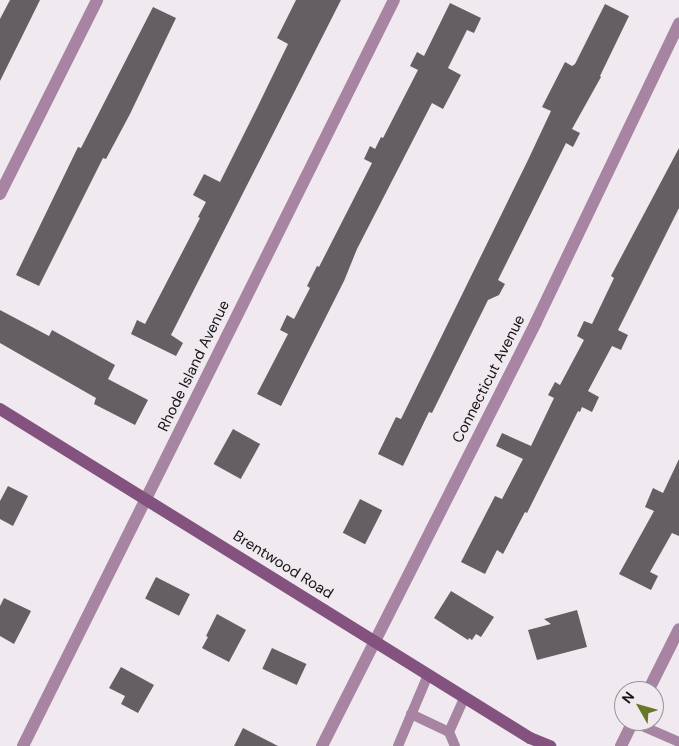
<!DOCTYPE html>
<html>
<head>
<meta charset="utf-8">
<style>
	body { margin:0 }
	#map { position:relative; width:679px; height:746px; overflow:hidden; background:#f0e9ef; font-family:"DM Sans",sans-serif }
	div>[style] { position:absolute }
	.building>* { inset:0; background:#655f64; transform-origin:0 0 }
	.lane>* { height:10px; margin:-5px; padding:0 5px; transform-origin:5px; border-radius:5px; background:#a784a2 }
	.street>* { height:12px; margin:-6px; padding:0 6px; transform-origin:6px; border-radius:6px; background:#a784a2 }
	.secondary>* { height:12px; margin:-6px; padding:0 6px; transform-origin:6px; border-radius:6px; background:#83527e }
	span { translate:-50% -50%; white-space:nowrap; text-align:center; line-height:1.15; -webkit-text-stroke:5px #f0e9ef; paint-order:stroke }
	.street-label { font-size:15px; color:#161416 }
	.north { position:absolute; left:614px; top:681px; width:50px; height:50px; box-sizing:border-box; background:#f0e9ef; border:1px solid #999498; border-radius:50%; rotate:308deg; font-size:14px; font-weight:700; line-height:20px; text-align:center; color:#161416 }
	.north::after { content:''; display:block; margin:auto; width:18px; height:22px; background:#677928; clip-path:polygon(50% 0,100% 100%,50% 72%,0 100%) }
</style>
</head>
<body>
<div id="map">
	<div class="building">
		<i style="clip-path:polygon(10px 0,40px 0,0 81px,0 19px)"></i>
		<i style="clip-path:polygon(296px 0,341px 0,171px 335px,183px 343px,176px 356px,131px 334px,137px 320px,145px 324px,200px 218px,198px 217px,206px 202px,193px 195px,204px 174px,220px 182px,257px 108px,288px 44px,277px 38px)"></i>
		<i style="clip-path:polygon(450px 3px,481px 18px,474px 33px,467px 30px,448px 68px,461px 75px,443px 109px,432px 103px,357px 249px,344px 281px,281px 406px,257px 394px,288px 334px,280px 330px,287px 315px,294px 319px,310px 288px,307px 286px,317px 266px,319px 267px,372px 163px,364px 159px,370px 146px,375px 149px,381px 137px,383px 138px,418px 70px,410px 66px,417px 52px,424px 56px)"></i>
		<i style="clip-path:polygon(605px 4px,629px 16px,600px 76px,601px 77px,572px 129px,580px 133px,573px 147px,566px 143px,498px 280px,505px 284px,499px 295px,488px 300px,432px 413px,429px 412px,403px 466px,378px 454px,396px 417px,401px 419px,528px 160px,551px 111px,542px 107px,565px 62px,572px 66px,575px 64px)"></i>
		<i style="clip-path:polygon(153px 7px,176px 18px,130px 114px,106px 159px,103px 158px,39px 286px,16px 275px,78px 147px,81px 148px)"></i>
		<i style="clip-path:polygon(679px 148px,679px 208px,618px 330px,628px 335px,621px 350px,612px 346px,588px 391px,599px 397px,592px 412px,582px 407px,580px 412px,578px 411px,527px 513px,525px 512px,503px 554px,497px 550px,485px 574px,461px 562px,495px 496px,502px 499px,523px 459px,496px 446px,502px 433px,531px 446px,554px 398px,548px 395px,555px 382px,560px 385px,584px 340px,577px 336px,584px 321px,592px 324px,614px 278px,611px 276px)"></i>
		<i style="clip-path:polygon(0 310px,49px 336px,52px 330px,115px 365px,108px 379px,148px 400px,135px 425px,94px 404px,96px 398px,0 343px)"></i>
		<i style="left:233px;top:429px;width:31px;height:40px;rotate:29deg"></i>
		<i style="clip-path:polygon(679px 459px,679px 536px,672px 533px,650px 572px,658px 576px,651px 590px,619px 574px,654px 511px,645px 507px,653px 488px,663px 493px)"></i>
		<i style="clip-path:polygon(8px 486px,28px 496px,13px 526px,0 519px,0 501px)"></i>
		<i style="left:360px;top:499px;width:25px;height:38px;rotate:27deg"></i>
		<i style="left:156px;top:577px;width:38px;height:24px;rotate:27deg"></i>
		<i style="clip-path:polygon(451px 591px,494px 617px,481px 637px,476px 634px,472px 640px,469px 638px,468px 640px,434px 618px)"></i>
		<i style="clip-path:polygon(4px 598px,31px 611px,14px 644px,0 636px,0 606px)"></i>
		<i style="clip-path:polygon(577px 610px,587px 647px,537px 660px,528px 630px,551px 624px,544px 619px)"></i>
		<i style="clip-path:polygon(217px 614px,246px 630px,229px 662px,202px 648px,208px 637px,206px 636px)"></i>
		<i style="left:272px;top:648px;width:38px;height:23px;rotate:25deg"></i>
		<i style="clip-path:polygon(121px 667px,154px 685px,138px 713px,121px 704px,125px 696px,109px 688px)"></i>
		<i style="clip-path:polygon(243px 728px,278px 746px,234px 746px)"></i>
	</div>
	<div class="lane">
		<i style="left:411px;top:714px;width:42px;rotate:25.3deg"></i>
		<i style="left:449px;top:732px;width:37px;rotate:-66deg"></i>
		<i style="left:633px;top:722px;width:50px;rotate:23.5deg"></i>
		<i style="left:449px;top:732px;width:15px;rotate:67deg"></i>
		<i style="left:398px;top:746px;width:77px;rotate:-67.1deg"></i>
	</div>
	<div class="street">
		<i style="left:0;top:194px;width:217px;rotate:-63.4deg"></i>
		<i style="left:648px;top:691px;width:69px;rotate:-63.4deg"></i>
		<i style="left:23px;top:746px;width:833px;rotate:-63.56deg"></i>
		<i style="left:322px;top:746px;width:475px;rotate:-63.2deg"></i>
		<i style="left:536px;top:322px;width:331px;rotate:-64.4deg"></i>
		<i style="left:621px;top:746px;width:28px;rotate:-64deg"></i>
	</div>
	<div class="secondary">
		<i style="left:0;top:409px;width:624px;rotate:31.83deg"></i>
		<i style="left:530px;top:738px;width:22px;rotate:22deg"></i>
	</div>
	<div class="street-label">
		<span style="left:194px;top:366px;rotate:-64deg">Rhode Island Avenue</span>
		<span style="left:489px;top:379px;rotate:-63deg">Connecticut Avenue</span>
		<span style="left:283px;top:565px;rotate:32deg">Brentwood Road</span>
	</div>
	<div class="north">N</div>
</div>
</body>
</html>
